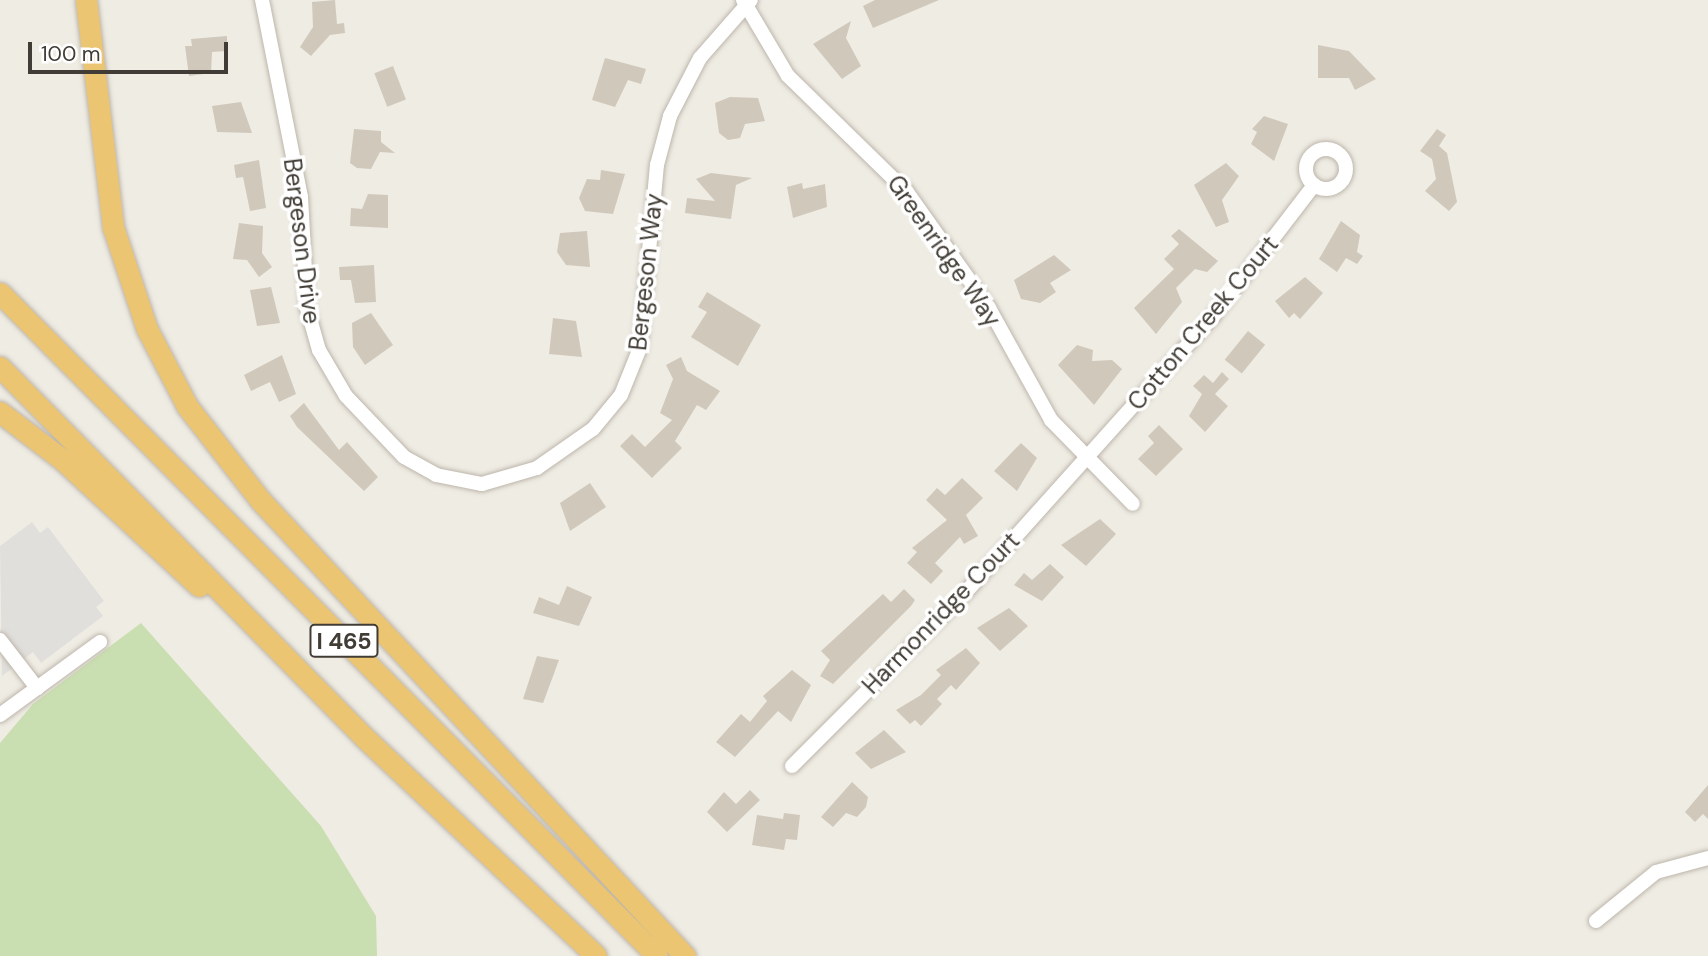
<!DOCTYPE html>
<html>
<head>
<meta charset="utf-8">
<style>
	body { margin:0 }
	#map { position:relative; width:1708px; height:956px; overflow:hidden; background:#efece4; font-family:"DM Sans",sans-serif }
	div>[style] { position:absolute }
	.green>* { inset:0; background:#cadfb1 }
	.parking>* { inset:0; background:#e1dfdc }
	.building>* { inset:0; background:#d0c8bb; transform-origin:0 0 }
	.roads { filter:drop-shadow(0 0 2px #bdb6ab) drop-shadow(0 0 2px #bdb6ab) }
	.minor>* { height:14px; margin:-7px; padding:0 7px; transform-origin:7px; border-radius:7px; background:#fff }
	.minor>.ring { margin:-7px; padding:0; box-sizing:content-box; background:none; border:14px solid #fff; border-radius:50% }
	.highway>* { height:21px; margin:-10.5px; padding:0 10.5px; transform-origin:10.5px; border-radius:10.5px; background:#ecc573 }
	span { translate:-50% -50%; white-space:nowrap; text-align:center; line-height:1.15; -webkit-text-stroke:7px #fff; paint-order:stroke }
	.shield-label span { padding:2px 5px; background:#fff; border:2px solid; border-radius:5px; -webkit-text-stroke-width:0 }
	.shield-label { font-size:23px; color:#413c35; font-weight:700 }
	.street-label { font-size:24px; color:#413c35 }
	.scale { position:absolute; left:28px; top:42px; width:200px; height:32px; box-sizing:border-box; border:4px solid #413c35; border-top:0; padding-left:9px; font-size:21px; line-height:24px; white-space:nowrap; color:#413c35; -webkit-text-stroke:5px #fff; paint-order:stroke }
</style>
</head>
<body>
<div id="map">
	<div class="green">
		<i style="clip-path:polygon(141px 623px,321px 826px,376px 916px,377px 956px,0 956px,0 743px,33px 704px)"></i>
	</div>
	<div class="parking">
		<i style="clip-path:polygon(32px 522px,40px 533px,48px 527px,104px 601px,96px 607px,103px 616px,41px 663px,33px 652px,2px 676px,0 546px)"></i>
	</div>
	<div class="building">
		<i style="clip-path:polygon(335px 0,337px 24px,344px 23px,345px 33px,330px 35px,311px 56px,300px 47px,313px 27px,312px 2px)"></i>
		<i style="clip-path:polygon(875px 0,939px 0,873px 28px,863px 6px)"></i>
		<i style="clip-path:polygon(851px 21px,846px 38px,861px 66px,842px 79px,813px 44px)"></i>
		<i style="clip-path:polygon(227px 36px,227px 51px,212px 52px,211px 73px,189px 76px,185px 46px,192px 46px,191px 39px)"></i>
		<i style="clip-path:polygon(1318px 45px,1349px 51px,1376px 79px,1355px 90px,1349px 78px,1318px 78px)"></i>
		<i style="clip-path:polygon(605px 58px,646px 69px,641px 84px,628px 80px,615px 107px,592px 100px)"></i>
		<i style="left:393px;top:66px;width:36px;height:20px;rotate:69deg"></i>
		<i style="clip-path:polygon(730px 97px,758px 98px,765px 121px,745px 124px,740px 138px,728px 140px,719px 133px,715px 103px)"></i>
		<i style="clip-path:polygon(241px 102px,252px 133px,217px 132px,212px 106px)"></i>
		<i style="clip-path:polygon(1264px 116px,1288px 124px,1274px 161px,1251px 144px,1257px 132px,1252px 129px)"></i>
		<i style="clip-path:polygon(354px 129px,381px 131px,381px 142px,395px 153px,380px 152px,371px 169px,357px 168px,350px 163px)"></i>
		<i style="clip-path:polygon(1437px 129px,1446px 135px,1439px 146px,1447px 153px,1457px 202px,1449px 211px,1425px 191px,1436px 179px,1432px 159px,1420px 151px)"></i>
		<i style="clip-path:polygon(259px 160px,266px 208px,250px 211px,243px 177px,236px 178px,234px 165px)"></i>
		<i style="clip-path:polygon(1226px 163px,1239px 176px,1222px 200px,1229px 222px,1216px 227px,1194px 185px)"></i>
		<i style="clip-path:polygon(601px 170px,625px 174px,613px 214px,585px 211px,579px 198px,587px 179px,600px 180px)"></i>
		<i style="clip-path:polygon(711px 173px,752px 178px,736px 185px,731px 219px,685px 213px,687px 198px,715px 201px,696px 179px)"></i>
		<i style="clip-path:polygon(802px 183px,803px 189px,825px 184px,827px 207px,793px 218px,787px 187px)"></i>
		<i style="clip-path:polygon(368px 194px,388px 195px,388px 228px,350px 226px,351px 208px,362px 209px)"></i>
		<i style="clip-path:polygon(1341px 221px,1360px 235px,1357px 252px,1363px 256px,1357px 264px,1346px 258px,1337px 272px,1319px 259px)"></i>
		<i style="clip-path:polygon(239px 223px,263px 226px,262px 253px,272px 267px,259px 277px,247px 260px,233px 259px)"></i>
		<i style="clip-path:polygon(1179px 229px,1218px 261px,1207px 272px,1195px 269px,1176px 288px,1182px 302px,1156px 334px,1134px 308px,1174px 269px,1164px 259px,1179px 244px,1171px 236px)"></i>
		<i style="clip-path:polygon(587px 231px,590px 267px,566px 265px,557px 252px,560px 233px)"></i>
		<i style="clip-path:polygon(1054px 255px,1071px 270px,1050px 283px,1056px 292px,1040px 303px,1021px 299px,1014px 280px)"></i>
		<i style="clip-path:polygon(374px 265px,376px 302px,355px 303px,351px 280px,340px 280px,339px 267px)"></i>
		<i style="clip-path:polygon(1305px 277px,1323px 293px,1300px 319px,1294px 313px,1289px 318px,1275px 301px)"></i>
		<i style="clip-path:polygon(271px 287px,280px 323px,257px 326px,250px 290px)"></i>
		<i style="clip-path:polygon(707px 292px,761px 325px,738px 366px,691px 337px,707px 312px,698px 307px)"></i>
		<i style="clip-path:polygon(371px 313px,393px 345px,365px 365px,353px 347px,352px 323px)"></i>
		<i style="clip-path:polygon(553px 318px,576px 321px,582px 357px,549px 354px)"></i>
		<i style="left:1248px;top:331px;width:22px;height:37px;rotate:39deg"></i>
		<i style="clip-path:polygon(1077px 345px,1093px 350px,1092px 361px,1112px 360px,1122px 369px,1094px 405px,1058px 365px)"></i>
		<i style="clip-path:polygon(282px 355px,296px 394px,279px 402px,270px 382px,251px 391px,244px 375px)"></i>
		<i style="clip-path:polygon(681px 357px,687px 371px,720px 391px,706px 410px,697px 405px,675px 441px,682px 448px,652px 478px,620px 446px,632px 434px,645px 447px,672px 420px,660px 413px,673px 379px,666px 365px)"></i>
		<i style="clip-path:polygon(1222px 372px,1229px 379px,1215px 394px,1228px 406px,1205px 432px,1189px 416px,1202px 394px,1193px 386px,1204px 375px,1213px 383px)"></i>
		<i style="clip-path:polygon(304px 403px,339px 450px,347px 442px,378px 477px,364px 491px,297px 427px,290px 416px)"></i>
		<i style="clip-path:polygon(1159px 425px,1183px 449px,1156px 476px,1138px 459px,1154px 443px,1148px 436px)"></i>
		<i style="clip-path:polygon(1021px 443px,1037px 458px,1017px 491px,994px 471px)"></i>
		<i style="clip-path:polygon(962px 478px,983px 498px,966px 515px,978px 536px,964px 544px,960px 537px,935px 563px,943px 571px,931px 584px,907px 563px,917px 552px,912px 548px,947px 520px,926px 500px,937px 488px,945px 495px)"></i>
		<i style="clip-path:polygon(590px 483px,606px 507px,570px 531px,560px 503px)"></i>
		<i style="clip-path:polygon(1100px 519px,1116px 534px,1086px 566px,1061px 545px)"></i>
		<i style="clip-path:polygon(1050px 564px,1064px 577px,1042px 601px,1014px 585px,1024px 573px,1032px 580px)"></i>
		<i style="clip-path:polygon(567px 586px,592px 597px,579px 626px,533px 613px,539px 597px,559px 605px)"></i>
		<i style="clip-path:polygon(904px 589px,915px 600px,911px 606px,833px 684px,820px 676px,830px 660px,821px 651px,883px 594px,891px 602px)"></i>
		<i style="clip-path:polygon(1009px 608px,1028px 626px,1000px 651px,977px 628px)"></i>
		<i style="clip-path:polygon(966px 648px,980px 663px,956px 690px,951px 685px,937px 699px,942px 704px,921px 726px,915px 720px,910px 724px,896px 710px,921px 695px,941px 675px,936px 670px)"></i>
		<i style="clip-path:polygon(537px 656px,559px 660px,543px 703px,523px 699px)"></i>
		<i style="clip-path:polygon(792px 670px,811px 685px,791px 722px,778px 711px,735px 757px,716px 742px,741px 714px,750px 722px,767px 701px,763px 696px)"></i>
		<i style="clip-path:polygon(884px 730px,906px 752px,871px 769px,855px 753px)"></i>
		<i style="clip-path:polygon(852px 782px,868px 797px,866px 807px,857px 817px,846px 813px,833px 827px,821px 817px)"></i>
		<i style="clip-path:polygon(1708px 785px,1708px 819px,1703px 814px,1695px 822px,1685px 812px)"></i>
		<i style="clip-path:polygon(750px 790px,760px 800px,727px 832px,707px 812px,724px 792px,736px 804px)"></i>
		<i style="clip-path:polygon(784px 813px,800px 815px,797px 840px,786px 839px,784px 850px,752px 845px,757px 815px,783px 819px)"></i>
	</div>
	<div class="roads">
		<div class="minor">
			<i style="left:262px;top:0;width:201px;rotate:78.8deg"></i>
			<i style="left:301px;top:197px;width:111px;rotate:86.9deg"></i>
			<i style="left:307px;top:308px;width:44px;rotate:74.1deg"></i>
			<i style="left:319px;top:350px;width:53px;rotate:59.6deg"></i>
			<i style="left:346px;top:396px;width:84px;rotate:46.4deg"></i>
			<i style="left:404px;top:457px;width:37px;rotate:29deg"></i>
			<i style="left:436px;top:475px;width:47px;rotate:11.1deg"></i>
			<i style="left:482px;top:484px;width:57px;rotate:-16.2deg"></i>
			<i style="left:537px;top:468px;width:68px;rotate:-34.9deg"></i>
			<i style="left:593px;top:429px;width:44px;rotate:-50.5deg"></i>
			<i style="left:621px;top:395px;width:51px;rotate:-68deg"></i>
			<i style="left:640px;top:348px;width:184px;rotate:-84.7deg"></i>
			<i style="left:657px;top:165px;width:51px;rotate:-75.1deg"></i>
			<i style="left:670px;top:116px;width:65px;rotate:-62.7deg"></i>
			<i style="left:700px;top:58px;width:77px;rotate:-48.7deg"></i>
			<i style="left:743px;top:0;width:88px;rotate:59.4deg"></i>
			<i style="left:788px;top:76px;width:166px;rotate:44.3deg"></i>
			<i style="left:907px;top:192px;width:142px;rotate:54.7deg"></i>
			<i style="left:989px;top:308px;width:128px;rotate:61deg"></i>
			<i style="left:1051px;top:420px;width:117px;rotate:45.7deg"></i>
			<i class="ring" style="left:1306px;top:149px;width:26px;height:26px"></i>
			<i style="left:0;top:640px;width:61px;rotate:52.4deg"></i>
			<i style="left:0;top:715px;width:124px;rotate:-36.1deg"></i>
			<i style="left:792px;top:766px;width:245px;rotate:-45deg"></i>
			<i style="left:965px;top:593px;width:370px;rotate:-48.1deg"></i>
			<i style="left:1212px;top:318px;width:168px;rotate:-52.5deg"></i>
			<i style="left:1596px;top:921px;width:77px;rotate:-39.2deg"></i>
			<i style="left:1656px;top:872px;width:54px;rotate:-15.1deg"></i>
		</div>
		<div class="highway">
			<i style="left:86px;top:0;width:229px;rotate:83.2deg"></i>
			<i style="left:113px;top:227px;width:108px;rotate:71.6deg"></i>
			<i style="left:147px;top:329px;width:87px;rotate:62.5deg"></i>
			<i style="left:187px;top:406px;width:120px;rotate:52.1deg"></i>
			<i style="left:261px;top:501px;width:622px;rotate:47.02deg"></i>
			<i style="left:0;top:293px;width:933px;rotate:45.26deg"></i>
			<i style="left:0;top:367px;width:522px;rotate:45.47deg"></i>
			<i style="left:366px;top:739px;width:316px;rotate:43.3deg"></i>
			<i style="left:0;top:412px;width:81px;rotate:37.4deg"></i>
			<i style="left:64px;top:461px;width:184px;rotate:42.8deg"></i>
		</div>
	</div>
	<div class="shield-label">
		<span style="left:344px;top:641px">I 465</span>
	</div>
	<div class="street-label">
		<span style="left:302px;top:241px;rotate:83deg">Bergeson Drive</span>
		<span style="left:944px;top:251px;rotate:55deg">Greenridge Way</span>
		<span style="left:646px;top:272px;rotate:-84deg">Bergeson Way</span>
		<span style="left:1203px;top:323px;rotate:-50deg">Cotton Creek Court</span>
		<span style="left:941px;top:613px;rotate:-46deg">Harmonridge Court</span>
	</div>
	<div class="scale">100 m</div>
</div>
</body>
</html>
